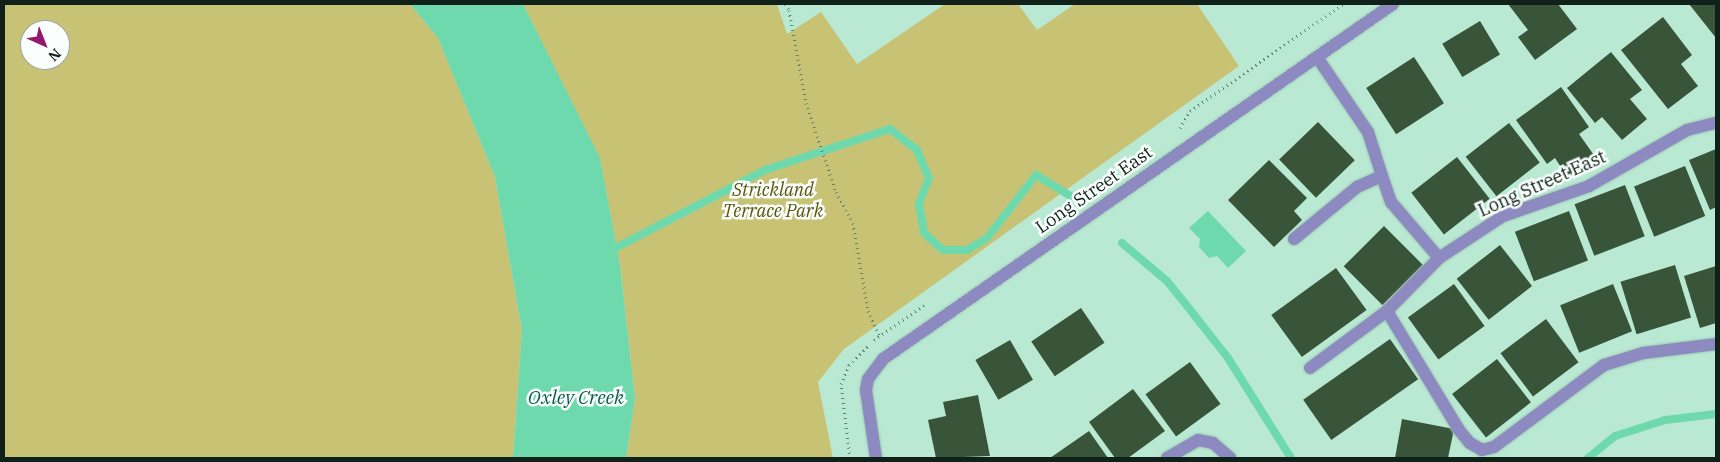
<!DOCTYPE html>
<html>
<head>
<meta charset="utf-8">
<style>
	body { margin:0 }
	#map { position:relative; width:1720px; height:462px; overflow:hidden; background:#bae9d3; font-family:"IBM Plex Serif",serif }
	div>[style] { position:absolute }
	.green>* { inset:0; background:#c8c374 }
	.water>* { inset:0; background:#6fd9ae }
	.stream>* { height:8px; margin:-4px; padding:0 4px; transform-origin:4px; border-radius:4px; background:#6fd9ae }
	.building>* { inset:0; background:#385439; transform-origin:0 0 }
	.path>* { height:3px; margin-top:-1.5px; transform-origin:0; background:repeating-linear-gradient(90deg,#628273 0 1px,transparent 0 5px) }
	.roads { filter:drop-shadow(0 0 1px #9bc5b2) drop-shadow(0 0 1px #9bc5b2) }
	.minor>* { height:12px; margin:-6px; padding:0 6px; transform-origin:6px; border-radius:6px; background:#8c8ac0 }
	span { translate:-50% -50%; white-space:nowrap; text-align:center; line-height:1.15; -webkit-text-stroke:5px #fafffd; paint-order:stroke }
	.street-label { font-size:18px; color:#0f2119 }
	.park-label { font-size:18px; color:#5a550b; font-style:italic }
	.water-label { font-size:19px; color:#065f44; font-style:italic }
	.frame { position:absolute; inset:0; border:5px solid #0f2119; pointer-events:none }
	.north { position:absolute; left:20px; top:20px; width:50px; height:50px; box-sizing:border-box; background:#fafffd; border:1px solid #9ca6a2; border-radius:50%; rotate:136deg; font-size:14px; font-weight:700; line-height:20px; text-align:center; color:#0f2119 }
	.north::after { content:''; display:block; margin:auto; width:18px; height:22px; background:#97166e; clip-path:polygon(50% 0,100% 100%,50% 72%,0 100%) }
</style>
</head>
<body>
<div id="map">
	<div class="green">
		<i style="clip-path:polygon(evenodd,4px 4px,410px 4px,438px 38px,495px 177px,522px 330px,513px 458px,4px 458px,4px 4px,30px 30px,60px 30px,60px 60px,30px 60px,30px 30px)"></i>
		<i style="clip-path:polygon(523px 4px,777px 4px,787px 34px,821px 12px,857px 64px,945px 4px,1018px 4px,1037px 30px,1075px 4px,1197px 4px,1239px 66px,844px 349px,818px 382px,833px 458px,626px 458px,635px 399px,620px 265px,600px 159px)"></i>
	</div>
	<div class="water">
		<i style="clip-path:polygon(410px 4px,523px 4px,600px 158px,620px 265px,635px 399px,626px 458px,513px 458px,522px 330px,495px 177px,438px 38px)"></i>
		<i style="clip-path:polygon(1208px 211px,1246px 251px,1228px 268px,1217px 256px,1209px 258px,1199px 247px,1200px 239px,1189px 228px)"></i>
	</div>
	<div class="stream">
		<i style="left:1122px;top:243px;width:59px;rotate:40.2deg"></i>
		<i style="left:1167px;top:281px;width:45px;rotate:51.3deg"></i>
		<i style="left:1195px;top:316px;width:53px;rotate:51.8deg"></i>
		<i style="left:1228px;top:358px;width:118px;rotate:57.8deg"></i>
		<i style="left:608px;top:252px;width:177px;rotate:-27.6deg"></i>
		<i style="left:765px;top:170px;width:132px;rotate:-18.2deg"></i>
		<i style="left:890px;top:129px;width:34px;rotate:38deg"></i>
		<i style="left:917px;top:150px;width:30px;rotate:67deg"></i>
		<i style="left:929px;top:178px;width:28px;rotate:111deg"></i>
		<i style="left:919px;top:204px;width:29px;rotate:80deg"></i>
		<i style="left:924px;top:233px;width:25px;rotate:42deg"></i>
		<i style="left:943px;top:250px;width:24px"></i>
		<i style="left:967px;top:250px;width:23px;rotate:-31deg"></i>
		<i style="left:987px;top:238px;width:80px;rotate:-52.1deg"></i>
		<i style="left:1036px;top:175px;width:42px;rotate:31.4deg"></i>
		<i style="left:1588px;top:458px;width:35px;rotate:-39deg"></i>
		<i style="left:1615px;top:436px;width:52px;rotate:-17.7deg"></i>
		<i style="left:1665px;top:420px;width:51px;rotate:-6.7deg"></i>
	</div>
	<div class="building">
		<i style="clip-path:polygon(1508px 4px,1558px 4px,1577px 29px,1535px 60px,1518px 37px,1528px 30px)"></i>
		<i style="clip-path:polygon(1689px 4px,1716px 4px,1716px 38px)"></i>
		<i style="clip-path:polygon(1663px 17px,1692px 55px,1681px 64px,1698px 86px,1668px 109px,1621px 50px)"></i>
		<i style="left:1480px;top:21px;width:39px;height:44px;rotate:59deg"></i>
		<i style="clip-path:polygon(1611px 52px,1642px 90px,1630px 99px,1647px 119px,1622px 140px,1602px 117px,1595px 123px,1567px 88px)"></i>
		<i style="left:1414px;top:57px;width:55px;height:57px;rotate:57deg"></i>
		<i style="clip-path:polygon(1561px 87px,1589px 127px,1579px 134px,1596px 158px,1568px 178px,1555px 158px,1547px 164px,1516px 120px)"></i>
		<i style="left:1318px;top:122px;width:53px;height:54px;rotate:46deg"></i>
		<i style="left:1509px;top:123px;width:50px;height:55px;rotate:52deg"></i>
		<i style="clip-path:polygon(1716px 149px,1716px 207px,1710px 210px,1689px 160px)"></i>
		<i style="left:1457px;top:157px;width:53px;height:58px;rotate:52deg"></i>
		<i style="clip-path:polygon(1269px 160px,1307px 198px,1294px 211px,1302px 220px,1274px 247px,1228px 200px)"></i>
		<i style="left:1685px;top:166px;width:54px;height:55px;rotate:68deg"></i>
		<i style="left:1625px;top:185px;width:55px;height:54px;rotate:69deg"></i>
		<i style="left:1569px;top:211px;width:53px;height:58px;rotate:69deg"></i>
		<i style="left:1384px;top:226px;width:55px;height:57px;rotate:45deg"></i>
		<i style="left:1500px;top:245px;width:52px;height:55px;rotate:52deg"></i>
		<i style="left:1675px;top:265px;width:55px;height:57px;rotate:73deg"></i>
		<i style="clip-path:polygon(1716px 266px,1716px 323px,1700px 328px,1684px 276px)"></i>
		<i style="left:1336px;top:268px;width:52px;height:80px;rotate:54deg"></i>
		<i style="left:1454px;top:284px;width:52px;height:57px;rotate:54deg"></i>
		<i style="left:1613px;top:284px;width:51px;height:57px;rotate:68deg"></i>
		<i style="left:1081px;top:308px;width:42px;height:60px;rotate:56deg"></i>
		<i style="left:1546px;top:319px;width:54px;height:57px;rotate:53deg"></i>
		<i style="left:1390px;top:339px;width:49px;height:106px;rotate:55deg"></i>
		<i style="left:1010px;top:340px;width:46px;height:40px;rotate:60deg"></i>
		<i style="left:1497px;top:359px;width:55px;height:57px;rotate:52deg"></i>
		<i style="left:1190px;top:362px;width:52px;height:55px;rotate:54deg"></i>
		<i style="clip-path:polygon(1133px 389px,1165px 431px,1128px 458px,1115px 458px,1089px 422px)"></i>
		<i style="clip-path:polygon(978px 395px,990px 456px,936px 458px,928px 420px,946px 416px,943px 402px)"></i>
		<i style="clip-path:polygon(1402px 419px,1454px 429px,1448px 458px,1395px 458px)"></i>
		<i style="clip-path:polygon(1089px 431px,1108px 458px,1050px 458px)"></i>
	</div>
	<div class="path">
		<i style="left:785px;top:4px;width:7px;rotate:56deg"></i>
		<i style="left:789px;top:10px;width:95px;rotate:79.6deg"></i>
		<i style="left:806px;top:103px;width:94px;rotate:71.4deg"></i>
		<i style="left:836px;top:192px;width:35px;rotate:61deg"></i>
		<i style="left:853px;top:223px;width:89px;rotate:80.3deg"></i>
		<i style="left:868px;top:311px;width:29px;rotate:65deg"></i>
		<i style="left:1180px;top:128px;width:20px;rotate:-60deg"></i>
		<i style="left:1190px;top:111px;width:187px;rotate:-35deg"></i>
		<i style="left:874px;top:340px;width:61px;rotate:-35deg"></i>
		<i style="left:850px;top:458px;width:75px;rotate:-96.9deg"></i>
		<i style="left:841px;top:384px;width:21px;rotate:-67deg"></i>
		<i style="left:849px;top:365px;width:27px;rotate:-45deg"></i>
	</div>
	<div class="roads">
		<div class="minor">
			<i style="left:1317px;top:57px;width:91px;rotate:55.8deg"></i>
			<i style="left:1368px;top:132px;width:46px;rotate:72.3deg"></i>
			<i style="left:1294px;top:239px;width:82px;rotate:-39.5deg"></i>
			<i style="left:1357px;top:187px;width:27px;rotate:-24deg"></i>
			<i style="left:1382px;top:176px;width:28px;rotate:71deg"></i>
			<i style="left:1391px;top:202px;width:74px;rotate:49.4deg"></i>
			<i style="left:1439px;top:258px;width:77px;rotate:-33.3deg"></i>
			<i style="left:1503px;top:216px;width:91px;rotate:-19.2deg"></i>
			<i style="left:1589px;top:186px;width:113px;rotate:-29.7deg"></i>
			<i style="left:1687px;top:130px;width:30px;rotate:-14deg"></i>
			<i style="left:1387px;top:311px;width:139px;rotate:58.8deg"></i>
			<i style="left:1459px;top:430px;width:17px;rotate:50deg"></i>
			<i style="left:1470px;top:443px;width:14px;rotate:30deg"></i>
			<i style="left:1482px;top:450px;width:12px;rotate:-14deg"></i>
			<i style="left:1494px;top:447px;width:137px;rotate:-36.7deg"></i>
			<i style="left:1604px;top:365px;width:41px;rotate:-17.1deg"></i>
			<i style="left:1643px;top:353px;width:74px;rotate:-7deg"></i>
			<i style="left:1310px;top:368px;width:96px;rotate:-36.5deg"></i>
			<i style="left:1387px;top:311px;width:74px;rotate:-45.5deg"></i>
			<i style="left:876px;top:458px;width:69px;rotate:-98.4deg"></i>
			<i style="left:866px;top:390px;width:11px;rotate:-80deg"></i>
			<i style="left:868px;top:379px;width:25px;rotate:-53deg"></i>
			<i style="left:883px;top:359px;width:621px;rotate:-34.84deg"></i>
			<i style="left:1167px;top:458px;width:36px;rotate:-30deg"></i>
			<i style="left:1198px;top:440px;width:15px;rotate:11deg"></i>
			<i style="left:1213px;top:443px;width:23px;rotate:41deg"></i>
		</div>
	</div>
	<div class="street-label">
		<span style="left:1542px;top:184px;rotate:-24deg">Long Street East</span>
		<span style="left:1094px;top:190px;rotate:-35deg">Long Street East</span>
	</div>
	<div class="park-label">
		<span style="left:773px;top:201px">Strickland<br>Terrace Park</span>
	</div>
	<div class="water-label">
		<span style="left:576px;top:398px">Oxley Creek</span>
	</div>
	<div class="frame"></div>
	<div class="north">N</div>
</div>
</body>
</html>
